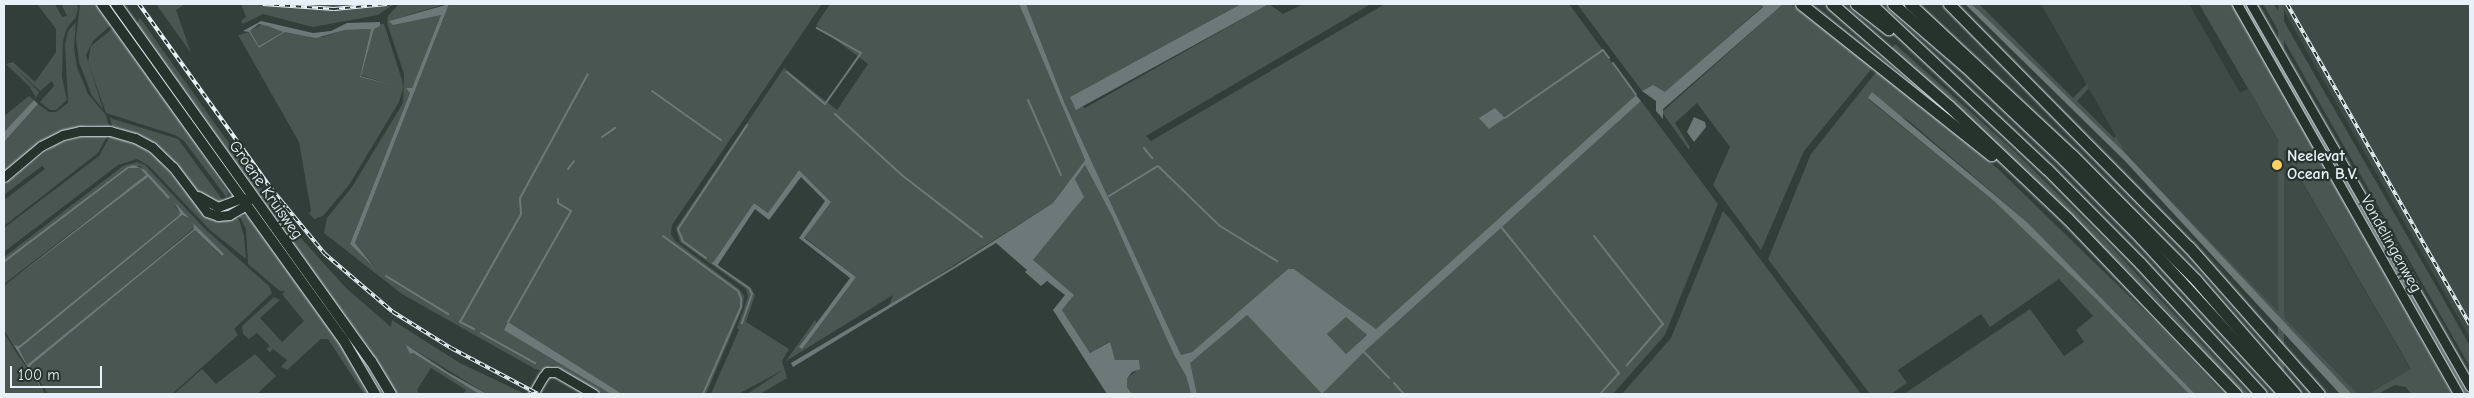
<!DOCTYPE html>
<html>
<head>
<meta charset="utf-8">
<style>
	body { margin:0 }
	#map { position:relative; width:2474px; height:398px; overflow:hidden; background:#323e39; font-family:"Comic Neue",sans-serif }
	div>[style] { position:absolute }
	.built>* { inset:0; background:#3f4b46 }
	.green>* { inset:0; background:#495651; transform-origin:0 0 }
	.water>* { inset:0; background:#6d7978 }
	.stream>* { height:2px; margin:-1px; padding:0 1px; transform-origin:1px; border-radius:1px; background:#6d7978 }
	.roads { filter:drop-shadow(0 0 1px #e8f1f8) drop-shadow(0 0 1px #e8f1f8) }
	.secondary>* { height:9px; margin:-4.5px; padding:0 4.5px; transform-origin:4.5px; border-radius:4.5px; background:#26332d }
	.primary>* { height:10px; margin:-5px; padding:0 5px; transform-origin:5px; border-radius:5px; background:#26332d }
	.highway>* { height:11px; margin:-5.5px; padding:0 5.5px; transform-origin:5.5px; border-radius:5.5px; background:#26332d }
	.rail>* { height:4px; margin-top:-2px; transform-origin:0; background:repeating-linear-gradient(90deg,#26332d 0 5.5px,#e8f1f8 0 11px); box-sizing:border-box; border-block:1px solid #e8f1f8 }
	.dots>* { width:14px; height:14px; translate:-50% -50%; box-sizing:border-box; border:2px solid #26332d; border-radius:50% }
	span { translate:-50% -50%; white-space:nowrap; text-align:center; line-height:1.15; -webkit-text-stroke:4.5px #26332d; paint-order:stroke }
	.poi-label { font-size:16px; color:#e8f1f8; font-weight:700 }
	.left { translate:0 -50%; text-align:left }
	.street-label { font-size:16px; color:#e8f1f8 }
	.frame { position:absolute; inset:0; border:5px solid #e8f1f8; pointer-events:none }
	.scale { position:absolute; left:10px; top:366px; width:92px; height:22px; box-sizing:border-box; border:2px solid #e8f1f8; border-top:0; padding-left:6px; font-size:15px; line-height:18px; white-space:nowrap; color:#e8f1f8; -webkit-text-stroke:4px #26332d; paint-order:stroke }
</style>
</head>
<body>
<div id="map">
	<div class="built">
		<i style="clip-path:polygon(2041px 4px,2189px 4px,2240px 93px,2248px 89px,2411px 370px,2368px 394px,2358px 394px,2126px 154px)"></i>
		<i style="clip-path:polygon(2280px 4px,2470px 4px,2470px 338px)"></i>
	</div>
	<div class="green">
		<i style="clip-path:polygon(37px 4px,55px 4px,62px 17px,67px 16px,61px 4px,77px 4px,78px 8px,76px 17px,67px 28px,63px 41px,62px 77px,67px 100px,56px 110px,50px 110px,40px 102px,54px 86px,52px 81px,40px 91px,12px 65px,39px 92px,36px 98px,30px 87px,6px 64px,13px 62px,35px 82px,56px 52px,56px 29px)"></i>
		<i style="clip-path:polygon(80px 4px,96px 4px,111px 25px,93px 41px,86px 55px,103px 109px,92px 96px,79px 62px,76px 38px)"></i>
		<i style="clip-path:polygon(156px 4px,185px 4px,176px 10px,191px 53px)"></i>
		<i style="clip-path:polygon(241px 4px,394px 4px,378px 15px,313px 27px,263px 14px,243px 24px,241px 21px,246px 17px)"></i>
		<i style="clip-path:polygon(399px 4px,445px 4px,389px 21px,441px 15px,412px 88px,407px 88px,410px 93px,350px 244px,376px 268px,355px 243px,449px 4px,822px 4px,672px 225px,671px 234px,675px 241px,739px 289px,744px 296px,743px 307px,706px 394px,603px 394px,557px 366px,551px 365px,543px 371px,535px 369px,402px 294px,324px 233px,327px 218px,352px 187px,403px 103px,404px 74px,387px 23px,388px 16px)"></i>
		<i style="clip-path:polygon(830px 4px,1019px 4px,1085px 160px,1053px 203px,889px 306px,893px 295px,786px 361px,815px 320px,817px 323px,856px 277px,804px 237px,831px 202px,799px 170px,768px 213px,754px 203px,717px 265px,751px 288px,755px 295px,746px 322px,789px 349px,782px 361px,787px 378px,760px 394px,747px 394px,783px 370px,738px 394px,711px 394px,739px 330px,737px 328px,748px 297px,746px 289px,680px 242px,676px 228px,784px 68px,837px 110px,868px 64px,816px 25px)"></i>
		<i style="clip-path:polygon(1026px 4px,1241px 4px,1070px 97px,1085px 108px,1269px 4px,1283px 14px,1303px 4px,1371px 4px,1146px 136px,1151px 141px,1385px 4px,1569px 4px,1636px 95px,1376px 329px,1294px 269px,1288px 269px,1192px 352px,1181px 355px,1065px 104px)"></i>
		<i style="clip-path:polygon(1577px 4px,1760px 4px,1763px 6px,1665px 93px,1653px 85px,1642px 91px)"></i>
		<i style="clip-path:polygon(1783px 4px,1790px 4px,1873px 67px,1804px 151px,1761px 250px,1713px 185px,1730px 147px,1697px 103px,1675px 123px,1690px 147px,1689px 150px,1662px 112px)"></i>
		<i style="clip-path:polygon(1971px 4px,1979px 4px,2073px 98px,2087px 84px,2089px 88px,2077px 101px,2114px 138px,2116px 136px,2126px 154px,2358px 394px,2352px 394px,2126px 154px)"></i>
		<i style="clip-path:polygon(2199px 4px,2233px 4px,2452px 394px,2411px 394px,2406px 387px,2395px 385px,2378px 394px,2368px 394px,2411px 369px)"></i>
		<i style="clip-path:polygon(2241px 4px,2247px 4px,2469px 394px,2464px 394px)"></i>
		<i style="clip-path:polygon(2263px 4px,2274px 4px,2436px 286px,2470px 346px,2470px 367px)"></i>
		<i style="left:2278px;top:4px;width:6px;height:387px"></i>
		<i style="clip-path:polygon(140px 18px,280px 215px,346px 288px,391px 327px,392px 320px,460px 363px,525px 394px,487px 394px,405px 344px,410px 354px,413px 353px,479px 394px,463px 394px,466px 390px,431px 368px,417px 390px,419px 394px,396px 394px,136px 25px)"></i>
		<i style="clip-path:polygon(76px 22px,74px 48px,77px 67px,88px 94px,106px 115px,109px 126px,88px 125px,55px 134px,4px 172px,4px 142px,38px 104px,49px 112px,56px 112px,68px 103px,65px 45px,68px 31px)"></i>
		<i style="clip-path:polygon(262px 24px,282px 30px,283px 32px,259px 46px,250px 31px)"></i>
		<i style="clip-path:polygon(381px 24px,384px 24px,402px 80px,403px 88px,399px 102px,349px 185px,323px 216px,314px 219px,309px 213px,311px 211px,299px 142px,238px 35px,249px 32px,259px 48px,285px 32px,323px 37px,345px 30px,371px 29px,360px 77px,401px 88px,361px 75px,374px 29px)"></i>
		<i style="clip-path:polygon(113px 28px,185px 127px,228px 193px,227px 198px,184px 141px,175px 135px,106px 113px,88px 62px,91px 46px)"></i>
		<i style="clip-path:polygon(1895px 44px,2011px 148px,2105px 240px,2249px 394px,2243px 394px,2161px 305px,2047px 191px,1892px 48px)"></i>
		<i style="clip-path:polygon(1877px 71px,1997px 168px,2160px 326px,2224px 394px,2195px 394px,2028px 223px,1909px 121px,1868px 99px,1994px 201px,2096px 299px,2189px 394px,1904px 394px,2030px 309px,2064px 356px,2084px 342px,2076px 330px,2093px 316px,2059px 279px,1990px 327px,1981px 314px,1898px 370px,1907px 383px,1891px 394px,1870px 394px,1768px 259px,1811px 154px)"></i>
		<i style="clip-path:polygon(29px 96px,34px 100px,4px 132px,4px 116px)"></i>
		<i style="clip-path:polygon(1641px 101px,1718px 204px,1665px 335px,1613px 394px,1197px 394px,1189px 363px,1247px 315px,1322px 394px,1364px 352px)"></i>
		<i style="clip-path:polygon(110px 118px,178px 139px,224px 202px,219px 204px,202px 196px,160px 149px,142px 136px,112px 126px)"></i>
		<i style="clip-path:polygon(90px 135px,107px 136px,98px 153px,4px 226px,4px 200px,45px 169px,42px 166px,4px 195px,4px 185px,55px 145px)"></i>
		<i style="clip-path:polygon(110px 136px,138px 145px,157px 158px,205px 215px,215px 219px,234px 216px,239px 220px,244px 236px,246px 259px,210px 230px,149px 166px,137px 159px,118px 165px,4px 252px,4px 228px,99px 156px)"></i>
		<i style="clip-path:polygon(137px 162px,145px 165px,205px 229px,269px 286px,272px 293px,234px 329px,238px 335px,172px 394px,48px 394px,30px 366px,195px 230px,221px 256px,223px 254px,193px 223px,194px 228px,27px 366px,19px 349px,182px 215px,188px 218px,174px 205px,180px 213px,178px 216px,19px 346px,14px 345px,4px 330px,4px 286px,148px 177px,167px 198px,170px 197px,140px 166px,127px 167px,4px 260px,4px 257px,123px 166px)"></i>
		<i style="clip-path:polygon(1085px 165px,1112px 216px,1174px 355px,1186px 376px,1191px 394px,1132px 394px,1127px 387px,1127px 379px,1138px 369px,1126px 360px,1115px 360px,1109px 342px,1090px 353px,1062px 310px,1070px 300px,1033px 260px,1083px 197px,1075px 179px)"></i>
		<i style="clip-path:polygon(129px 168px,140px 168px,147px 175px,4px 284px,4px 263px)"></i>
		<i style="clip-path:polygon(1723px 211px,1731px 220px,1861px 394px,1622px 394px,1671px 338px)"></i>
		<i style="clip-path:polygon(239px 215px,250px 217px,333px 333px,370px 394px,364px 394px,328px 339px,321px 339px,287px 370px,281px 367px,287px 360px,273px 349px,270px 352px,266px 349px,270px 346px,257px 333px,249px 339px,243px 334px,242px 326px,274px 297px,280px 300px,260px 318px,282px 342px,304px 321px,282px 294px,285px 291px,280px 291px,248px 264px,246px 229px)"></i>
		<i style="clip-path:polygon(1346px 317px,1367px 335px,1346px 354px,1327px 334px)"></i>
		<i style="clip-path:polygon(4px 333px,16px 352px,45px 394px,4px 394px)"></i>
		<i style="clip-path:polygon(255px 354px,276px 376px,257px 394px,174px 394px,202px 369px,216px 384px)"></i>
	</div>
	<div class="water">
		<i style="clip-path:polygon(449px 4px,355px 243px,375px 268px,350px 244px,410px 93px,406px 88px,412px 88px,441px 15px,393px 25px,389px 21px)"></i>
		<i style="clip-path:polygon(evenodd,1019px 4px,1026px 4px,1065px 104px,1181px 355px,1192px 352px,1288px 269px,1294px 269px,1376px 329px,1636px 95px,1641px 101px,1364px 352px,1322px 394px,1247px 315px,1190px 363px,1197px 394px,1191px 394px,1186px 376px,1174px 355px,1112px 216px,1085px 165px,1075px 179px,1084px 197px,1033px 260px,1074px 295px,1062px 310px,1090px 353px,1110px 342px,1115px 360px,1139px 360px,1140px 369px,1132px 372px,1127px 379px,1127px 387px,1132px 394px,1107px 394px,1053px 310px,1065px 295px,1047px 281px,1041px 286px,1025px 272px,1027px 270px,996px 243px,793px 367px,791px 363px,953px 267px,1053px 203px,1085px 160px,1019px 4px,1346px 317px,1367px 335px,1346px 354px,1327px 334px,1346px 317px)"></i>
		<i style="clip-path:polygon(1241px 4px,1269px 4px,1076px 110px,1070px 97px)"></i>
		<i style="clip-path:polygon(1760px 4px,1783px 4px,1663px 109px,1663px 119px,1656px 111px,1656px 101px,1642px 91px,1653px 85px,1665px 92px,1763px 7px)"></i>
		<i style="clip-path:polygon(1965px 4px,1971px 4px,1978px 10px,2126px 154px,2352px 394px,2340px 394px,2125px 161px)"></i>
		<i style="clip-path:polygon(evenodd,261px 21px,313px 33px,331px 31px,347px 23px,380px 22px,380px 26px,374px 29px,361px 76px,402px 88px,360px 77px,371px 29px,345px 30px,316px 38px,285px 32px,259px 48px,249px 32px,243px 31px,261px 21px,259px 24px,268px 26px,283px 32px,259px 46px,250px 31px,259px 24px)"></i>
		<i style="clip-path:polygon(1872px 92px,2028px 223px,2195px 394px,2189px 394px,2096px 299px,1994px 201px,1868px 98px)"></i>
		<i style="clip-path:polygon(34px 100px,38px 104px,4px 142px,4px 132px)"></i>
		<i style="clip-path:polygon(1495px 108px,1505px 118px,1489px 129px,1479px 118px)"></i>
		<i style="clip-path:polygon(1694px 117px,1705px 122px,1706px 127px,1694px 142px,1687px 132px)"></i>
		<i style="clip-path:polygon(134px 165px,145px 170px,170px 197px,168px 199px,148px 177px,4px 286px,146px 175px,140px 168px,129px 168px,4px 263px,4px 260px,127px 167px)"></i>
		<i style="clip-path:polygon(799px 170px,831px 202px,804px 238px,856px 277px,802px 349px,799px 347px,850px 278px,799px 238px,825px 201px,801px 177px,769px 220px,755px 209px,717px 266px,713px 263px,754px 203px,768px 213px)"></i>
		<i style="clip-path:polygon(175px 203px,189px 218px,182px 215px,19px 349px,27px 365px,194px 229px,193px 223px,224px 254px,222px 256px,195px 230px,30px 366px,45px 394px,4px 330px,14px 345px,19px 346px,178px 216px,180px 213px)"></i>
		<i style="clip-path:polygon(508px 322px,622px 394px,611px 394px,504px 330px)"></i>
		<i style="clip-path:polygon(405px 344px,449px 373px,487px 394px,479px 394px,413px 353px,410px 354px)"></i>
	</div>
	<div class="stream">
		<i style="left:1613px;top:63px;width:39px;rotate:54deg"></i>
		<i style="left:787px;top:72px;width:50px;rotate:40.1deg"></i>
		<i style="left:825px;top:104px;width:62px;rotate:-54.8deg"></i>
		<i style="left:861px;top:53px;width:51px;rotate:-150.4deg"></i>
		<i style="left:652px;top:91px;width:85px;rotate:35.4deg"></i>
		<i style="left:1028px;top:100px;width:82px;rotate:66.3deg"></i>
		<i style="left:835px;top:114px;width:92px;rotate:42.4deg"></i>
		<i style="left:903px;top:176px;width:100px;rotate:37.7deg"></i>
		<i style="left:1505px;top:118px;width:119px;rotate:-34.8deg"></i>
		<i style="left:1603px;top:50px;width:10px;rotate:53deg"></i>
		<i style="left:602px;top:137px;width:16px;rotate:-35deg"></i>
		<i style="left:1144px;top:148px;width:13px;rotate:51deg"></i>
		<i style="left:568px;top:169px;width:10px;rotate:-53deg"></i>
		<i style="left:1109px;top:196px;width:57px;rotate:-31.5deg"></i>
		<i style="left:1158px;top:166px;width:86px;rotate:44.1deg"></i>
		<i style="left:1220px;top:226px;width:67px;rotate:31.6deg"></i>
		<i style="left:1502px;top:228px;width:186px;rotate:51.1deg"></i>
		<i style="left:1619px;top:373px;width:28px;rotate:132deg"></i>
		<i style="left:663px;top:236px;width:93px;rotate:36.3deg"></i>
		<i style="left:738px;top:291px;width:8px;rotate:67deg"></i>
		<i style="left:741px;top:298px;width:9px;rotate:90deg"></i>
		<i style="left:741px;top:307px;width:95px;rotate:113.6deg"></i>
		<i style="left:1594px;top:236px;width:112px;rotate:51.9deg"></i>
		<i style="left:1663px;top:324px;width:55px;rotate:131.3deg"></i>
		<i style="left:706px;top:258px;width:29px;rotate:-144deg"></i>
		<i style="left:683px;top:241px;width:13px;rotate:-113deg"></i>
		<i style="left:678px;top:229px;width:125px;rotate:-56.4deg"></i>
		<i style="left:713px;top:263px;width:44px;rotate:34.8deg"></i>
		<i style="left:749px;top:288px;width:7px;rotate:63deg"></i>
		<i style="left:752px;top:294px;width:31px;rotate:109deg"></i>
		<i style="left:386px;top:276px;width:73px;rotate:31.5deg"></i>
		<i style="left:508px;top:322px;width:128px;rotate:-60.4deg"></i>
		<i style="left:571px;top:211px;width:15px;rotate:-148deg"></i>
		<i style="left:558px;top:203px;width:4px;rotate:-90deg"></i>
		<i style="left:474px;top:329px;width:16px;rotate:-153deg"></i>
		<i style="left:460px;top:322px;width:124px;rotate:-60.5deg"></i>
		<i style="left:521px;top:214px;width:16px;rotate:-94deg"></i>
		<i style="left:520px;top:198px;width:141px;rotate:-61.3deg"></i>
		<i style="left:481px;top:333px;width:62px;rotate:29.1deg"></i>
		<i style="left:1364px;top:352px;width:36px;rotate:46deg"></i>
		<i style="left:1394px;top:383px;width:15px;rotate:48deg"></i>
	</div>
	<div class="roads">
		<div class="secondary">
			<i style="left:2237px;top:4px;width:449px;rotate:60.4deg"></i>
			<i style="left:2251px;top:4px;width:441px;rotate:60.2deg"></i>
			<i style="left:4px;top:177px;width:48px;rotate:-40deg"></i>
			<i style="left:41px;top:146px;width:25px;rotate:-27deg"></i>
			<i style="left:63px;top:135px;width:17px;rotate:-13deg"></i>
			<i style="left:80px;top:131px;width:30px"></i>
			<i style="left:110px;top:131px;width:26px;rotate:16deg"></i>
			<i style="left:135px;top:138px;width:19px;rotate:28deg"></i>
			<i style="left:152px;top:147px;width:29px;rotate:44deg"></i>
			<i style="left:173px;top:167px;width:56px;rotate:52.9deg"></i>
			<i style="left:207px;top:212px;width:12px;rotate:20deg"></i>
			<i style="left:218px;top:216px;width:11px;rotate:-5deg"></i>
			<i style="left:229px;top:215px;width:20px;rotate:-30deg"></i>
			<i style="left:246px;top:205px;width:5px;rotate:-68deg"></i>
			<i style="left:198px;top:196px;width:23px;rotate:29deg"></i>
			<i style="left:218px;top:207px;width:26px;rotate:-21deg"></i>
			<i style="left:242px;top:198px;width:5px;rotate:22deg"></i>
			<i style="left:533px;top:394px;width:20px;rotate:-60deg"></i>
			<i style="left:543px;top:377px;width:6px;rotate:-51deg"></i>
			<i style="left:547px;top:372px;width:9px"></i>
			<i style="left:556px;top:372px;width:44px;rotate:30.1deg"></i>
		</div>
		<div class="primary">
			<i style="left:102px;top:4px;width:413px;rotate:54.3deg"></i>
			<i style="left:343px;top:339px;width:64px;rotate:59.8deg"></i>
			<i style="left:116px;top:4px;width:439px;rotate:54.5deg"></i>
			<i style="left:371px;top:361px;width:39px;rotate:59deg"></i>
		</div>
		<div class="highway">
			<i style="left:1801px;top:4px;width:243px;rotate:38.5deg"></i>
			<i style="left:1832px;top:4px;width:155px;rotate:41.1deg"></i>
			<i style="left:1949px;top:106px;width:163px;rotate:43.5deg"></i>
			<i style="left:2067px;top:218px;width:244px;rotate:46.2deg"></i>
			<i style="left:1856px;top:4px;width:41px;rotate:38deg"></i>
			<i style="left:1871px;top:4px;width:241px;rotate:43.2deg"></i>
			<i style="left:2047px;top:169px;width:132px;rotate:45.3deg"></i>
			<i style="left:2140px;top:263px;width:178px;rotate:47.3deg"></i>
			<i style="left:1893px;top:4px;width:96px;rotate:40.8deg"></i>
			<i style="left:1966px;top:67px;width:135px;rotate:43.5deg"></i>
			<i style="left:2064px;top:160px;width:110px;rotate:45.4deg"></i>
			<i style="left:2141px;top:238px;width:212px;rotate:47.5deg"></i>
			<i style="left:1910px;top:4px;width:221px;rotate:43deg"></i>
			<i style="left:2072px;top:155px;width:176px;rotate:45.2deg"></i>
			<i style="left:2196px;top:280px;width:151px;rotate:49deg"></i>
			<i style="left:1949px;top:4px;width:342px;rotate:45.4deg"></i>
			<i style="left:2189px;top:247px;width:196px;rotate:48.5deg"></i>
		</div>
	</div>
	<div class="rail">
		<i style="left:139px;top:4px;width:230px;rotate:54.4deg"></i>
		<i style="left:273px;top:191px;width:82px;rotate:50.5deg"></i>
		<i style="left:325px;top:254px;width:89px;rotate:40.5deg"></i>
		<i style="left:393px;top:312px;width:68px;rotate:31.8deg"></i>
		<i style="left:451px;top:348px;width:98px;rotate:27.9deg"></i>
		<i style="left:263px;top:4px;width:71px;rotate:4deg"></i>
		<i style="left:334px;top:9px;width:53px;rotate:-5.4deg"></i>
		<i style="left:2287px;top:4px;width:369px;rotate:60.3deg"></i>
	</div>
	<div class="dots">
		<i style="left:2277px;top:165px;background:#ffd166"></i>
	</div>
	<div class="poi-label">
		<span class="left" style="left:2287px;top:165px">Neelevat<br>Ocean B.V.</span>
	</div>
	<div class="street-label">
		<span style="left:266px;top:190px;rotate:55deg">Groene Kruisweg</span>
		<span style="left:2391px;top:244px;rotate:61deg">Vondelingenweg</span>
	</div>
	<div class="frame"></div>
	<div class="scale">100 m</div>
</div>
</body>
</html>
